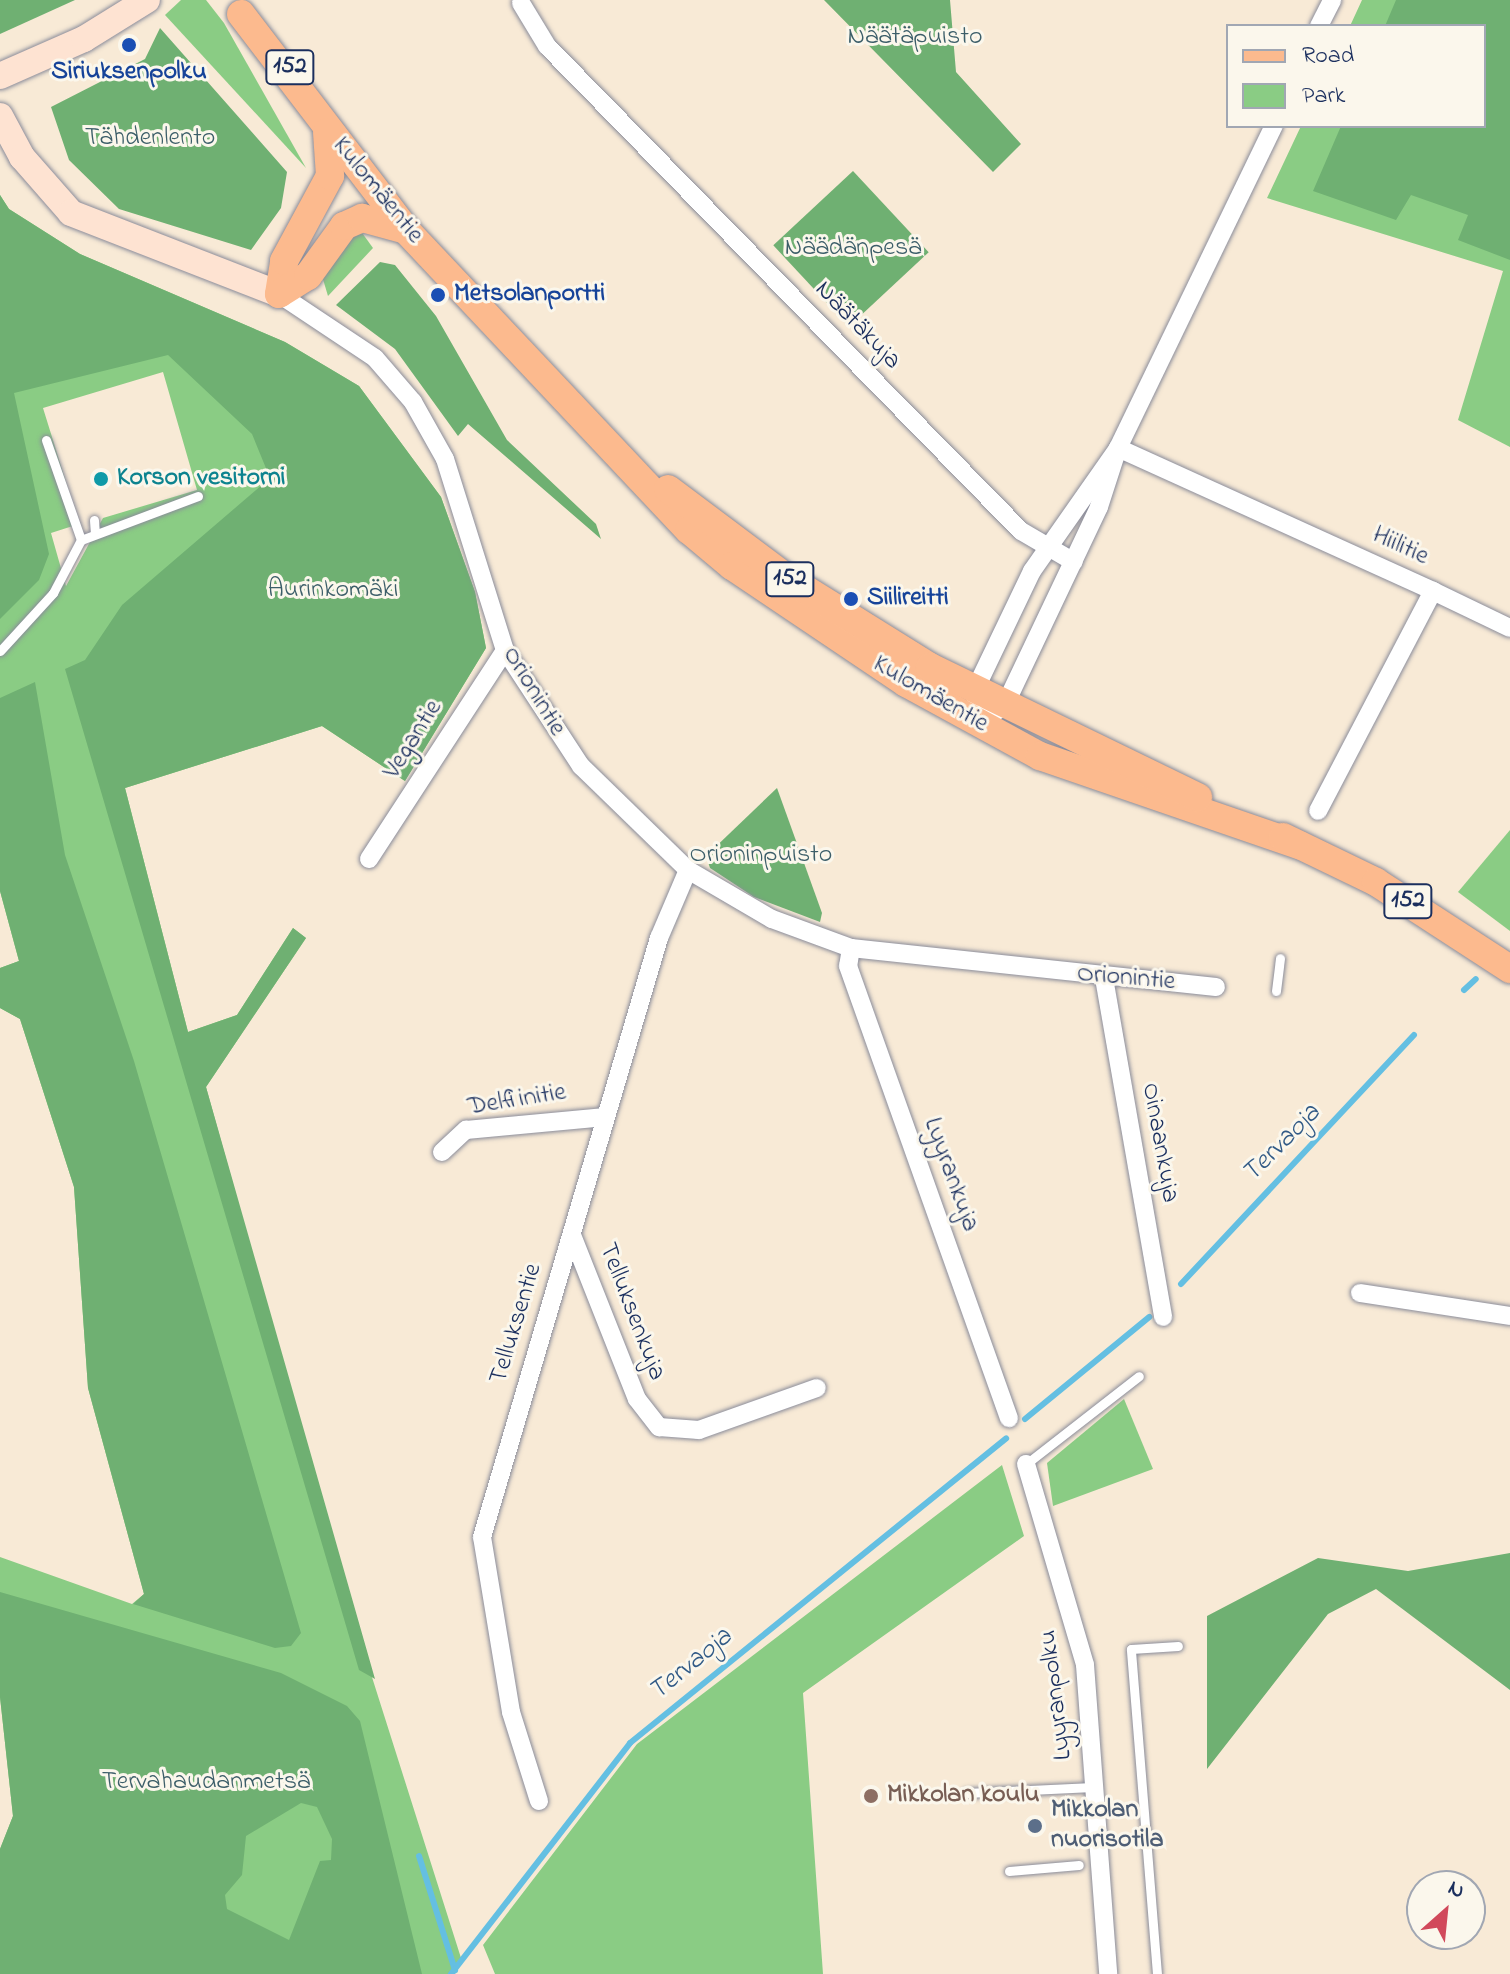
<!DOCTYPE html>
<html>
<head>
<meta charset="utf-8">
<style>
	body { margin:0 }
	#map { position:relative; width:1510px; height:1974px; overflow:hidden; background:#f8ead6; font-family:"Indie Flower",sans-serif }
	div>[style] { position:absolute }
	.green>* { inset:0; background:#8acc84 }
	.forest>* { inset:0; background:#6fb072; transform-origin:0 0 }
	.stream>* { height:6px; margin:-3px; padding:0 3px; transform-origin:3px; border-radius:3px; background:#64bfe2 }
	.roads { filter:drop-shadow(0 0 2px #8a8c9a) drop-shadow(0 0 2px #8a8c9a) }
	.service>* { height:9px; margin:-4.5px; padding:0 4.5px; transform-origin:4.5px; border-radius:4.5px; background:#fff }
	.minor>* { height:18px; margin:-9px; padding:0 9px; transform-origin:9px; border-radius:9px; background:#fff }
	.secondary>* { height:26px; margin:-13px; padding:0 13px; transform-origin:13px; border-radius:13px; background:#fee3d2 }
	.primary>* { height:28px; margin:-14px; padding:0 14px; transform-origin:14px; border-radius:14px; background:#fcba8e }
	.dots>* { width:22px; height:22px; translate:-50% -50%; box-sizing:border-box; border:4px solid #fbf7ec; border-radius:50% }
	span { translate:-50% -50%; white-space:nowrap; text-align:center; line-height:1.15; -webkit-text-stroke:6px #fbf7ec; paint-order:stroke }
	.shield-label span { padding:2px 6px; background:#fbf7ec; border:2px solid; border-radius:6px; -webkit-text-stroke-width:0 }
	.shield-label { font-size:24px; color:#1b2f5e; font-weight:700 }
	.park-label { font-size:26px; color:#3c5e69 }
	.transit-label { font-size:26px; color:#164399; font-weight:700 }
	.left { translate:0 -50%; text-align:left }
	.street-label { font-size:26px; color:#1b2f5e }
	.culture-label { font-size:26px; color:#0d838f; font-weight:700 }
	.education-label { font-size:26px; color:#785e54; font-weight:700 }
	.service-label { font-size:26px; color:#4e5e75; font-weight:700 }
	.water-label { font-size:28px; color:#315a86; font-style:italic }
	.legend { position:absolute; left:1226px; top:24px; width:260px; height:104px; box-sizing:border-box; background:#fbf7ec; border:2px solid #a1a7b3; margin:0; padding:10px 14px; list-style:none; font-size:24px; color:#1b2f5e }
	.legend li { display:flex; align-items:center; gap:16px; height:40px }
	.legend b { width:40px; border:2px solid #a1a7b3 }
	.north { position:absolute; left:1406px; top:1870px; width:80px; height:80px; box-sizing:border-box; background:#fbf7ec; border:2px solid #a1a7b3; border-radius:50%; rotate:27deg; font-size:22px; font-weight:700; line-height:32px; text-align:center; color:#1b2f5e }
	.north::after { content:''; display:block; margin:auto; width:28px; height:36px; background:#d1495b; clip-path:polygon(50% 0,100% 100%,50% 72%,0 100%) }
</style>
</head>
<body>
<div id="map">
	<div class="green">
		<i style="clip-path:polygon(181px 0,206px 0,224px 23px,306px 168px,165px 15px)"></i>
		<i style="clip-path:polygon(1362px 0,1510px 0,1510px 447px,1458px 420px,1503px 271px,1267px 198px,1301px 126px,1484px 126px,1484px 26px,1350px 26px)"></i>
		<i style="clip-path:polygon(evenodd,0 195px,9px 209px,80px 254px,285px 342px,359px 386px,441px 497px,475px 592px,486px 648px,405px 781px,322px 726px,125px 788px,188px 1032px,237px 1015px,293px 928px,306px 938px,206px 1087px,358px 1633px,461px 1958px,451px 1974px,0 1974px,0 1849px,13px 1816px,0 1697px,0 1557px,132px 1604px,144px 1594px,88px 1388px,74px 1187px,20px 1019px,0 1008px,0 968px,19px 961px,0 891px,0 195px,163px 372px,197px 490px,103px 518px,66px 586px,51px 533px,79px 524px,43px 408px,163px 372px)"></i>
		<i style="clip-path:polygon(360px 230px,373px 248px,328px 296px,322px 276px,329px 258px)"></i>
		<i style="clip-path:polygon(1510px 830px,1510px 931px,1458px 892px)"></i>
		<i style="clip-path:polygon(1124px 1399px,1153px 1469px,1053px 1506px,1047px 1463px)"></i>
		<i style="clip-path:polygon(1002px 1465px,1024px 1536px,803px 1693px,823px 1974px,495px 1974px,483px 1945px,637px 1744px)"></i>
	</div>
	<div class="forest">
		<i style="clip-path:polygon(0 0,75px 0,0 34px)"></i>
		<i style="clip-path:polygon(824px 0,950px 0,956px 72px,1021px 144px,993px 172px)"></i>
		<i style="clip-path:polygon(1396px 0,1510px 0,1510px 260px,1458px 240px,1468px 215px,1411px 195px,1396px 220px,1313px 191px,1341px 126px,1484px 126px,1484px 26px,1385px 26px)"></i>
		<i style="clip-path:polygon(160px 28px,287px 172px,281px 208px,251px 250px,119px 209px,69px 160px,51px 107px,145px 59px)"></i>
		<i style="left:853px;top:171px;width:111px;height:109px;rotate:47deg"></i>
		<i style="clip-path:polygon(0 195px,9px 209px,80px 254px,285px 342px,359px 386px,441px 497px,475px 592px,486px 648px,405px 781px,322px 726px,125px 788px,188px 1032px,237px 1015px,293px 928px,306px 938px,206px 1087px,375px 1679px,359px 1670px,65px 669px,85px 660px,122px 605px,270px 478px,252px 434px,168px 355px,14px 393px,49px 554px,39px 580px,0 619px)"></i>
		<i style="clip-path:polygon(380px 262px,395px 265px,436px 316px,507px 440px,596px 524px,601px 539px,468px 424px,458px 436px,395px 349px,336px 305px)"></i>
		<i style="clip-path:polygon(35px 682px,65px 855px,134px 1061px,301px 1633px,291px 1646px,275px 1648px,133px 1604px,144px 1594px,88px 1388px,74px 1187px,20px 1019px,0 1008px,0 968px,19px 961px,0 891px,0 698px)"></i>
		<i style="clip-path:polygon(777px 788px,822px 913px,820px 922px,754px 897px,710px 868px,706px 856px)"></i>
		<i style="clip-path:polygon(1510px 1553px,1510px 1690px,1376px 1589px,1328px 1614px,1207px 1769px,1207px 1616px,1318px 1558px,1408px 1571px)"></i>
		<i style="clip-path:polygon(evenodd,0 1592px,281px 1673px,347px 1706px,360px 1721px,422px 1974px,0 1974px,0 1849px,13px 1816px,0 1697px,0 1592px,301px 1803px,317px 1807px,332px 1839px,331px 1860px,320px 1861px,289px 1940px,227px 1909px,225px 1895px,242px 1875px,246px 1836px,301px 1803px)"></i>
	</div>
	<div class="stream">
		<i style="left:1464px;top:990px;width:16px;rotate:-43deg"></i>
		<i style="left:1181px;top:1284px;width:341px;rotate:-46.9deg"></i>
		<i style="left:1025px;top:1419px;width:161px;rotate:-39.4deg"></i>
		<i style="left:419px;top:1856px;width:120px;rotate:72.5deg"></i>
		<i style="left:451px;top:1974px;width:292px;rotate:-52.2deg"></i>
		<i style="left:630px;top:1743px;width:484px;rotate:-39deg"></i>
	</div>
	<div class="roads">
		<div class="service">
			<i style="left:46px;top:440px;width:106px;rotate:70.7deg"></i>
			<i style="left:81px;top:540px;width:125px;rotate:-20.6deg"></i>
			<i style="left:94px;top:520px;width:14px;rotate:86deg"></i>
			<i style="left:0;top:651px;width:79px;rotate:-47.6deg"></i>
			<i style="left:53px;top:593px;width:60px;rotate:-62.2deg"></i>
			<i style="left:1276px;top:991px;width:33px;rotate:-83deg"></i>
			<i style="left:1026px;top:1464px;width:143px;rotate:-37.9deg"></i>
			<i style="left:966px;top:1793px;width:127px;rotate:-2.7deg"></i>
			<i style="left:1009px;top:1871px;width:70px;rotate:-4.9deg"></i>
			<i style="left:1157px;top:1974px;width:326px;rotate:-94.6deg"></i>
			<i style="left:1131px;top:1649px;width:47px;rotate:-3.7deg"></i>
		</div>
		<div class="minor">
			<i style="left:521px;top:3px;width:50px;rotate:58.8deg"></i>
			<i style="left:547px;top:46px;width:678px;rotate:45.66deg"></i>
			<i style="left:1021px;top:531px;width:61px;rotate:30.3deg"></i>
			<i style="left:1319px;top:26px;width:29px;rotate:-63deg"></i>
			<i style="left:279px;top:294px;width:115px;rotate:33.7deg"></i>
			<i style="left:375px;top:358px;width:58px;rotate:49.2deg"></i>
			<i style="left:413px;top:402px;width:65px;rotate:60.7deg"></i>
			<i style="left:445px;top:459px;width:200px;rotate:72.6deg"></i>
			<i style="left:505px;top:650px;width:139px;rotate:56.8deg"></i>
			<i style="left:581px;top:766px;width:149px;rotate:44.2deg"></i>
			<i style="left:688px;top:870px;width:97px;rotate:30.3deg"></i>
			<i style="left:772px;top:919px;width:84px;rotate:20.2deg"></i>
			<i style="left:851px;top:948px;width:367px;rotate:6.1deg"></i>
			<i style="left:1118px;top:448px;width:62px;rotate:107.9deg"></i>
			<i style="left:1099px;top:507px;width:219px;rotate:115.4deg"></i>
			<i style="left:1005px;top:705px;width:32px;rotate:144deg"></i>
			<i style="left:979px;top:724px;width:34px;rotate:-97deg"></i>
			<i style="left:975px;top:690px;width:132px;rotate:-64.4deg"></i>
			<i style="left:1032px;top:571px;width:150px;rotate:-55deg"></i>
			<i style="left:1118px;top:448px;width:358px;rotate:-64.2deg"></i>
			<i style="left:1118px;top:448px;width:346px;rotate:24.4deg"></i>
			<i style="left:1433px;top:591px;width:248px;rotate:117.6deg"></i>
			<i style="left:1433px;top:591px;width:85px;rotate:25.7deg"></i>
			<i style="left:369px;top:859px;width:249px;rotate:-56.9deg"></i>
			<i style="left:851px;top:948px;width:18px;rotate:99deg"></i>
			<i style="left:848px;top:966px;width:480px;rotate:70.4deg"></i>
			<i style="left:1104px;top:978px;width:344px;rotate:80.1deg"></i>
			<i style="left:442px;top:1152px;width:33px;rotate:-43deg"></i>
			<i style="left:466px;top:1130px;width:140px;rotate:-5.3deg"></i>
			<i style="left:572px;top:1235px;width:176px;rotate:68.4deg"></i>
			<i style="left:637px;top:1399px;width:36px;rotate:52deg"></i>
			<i style="left:659px;top:1427px;width:40px;rotate:4.3deg"></i>
			<i style="left:699px;top:1430px;width:125px;rotate:-19.6deg"></i>
			<i style="left:1360px;top:1293px;width:152px;rotate:8.7deg"></i>
			<i style="left:1026px;top:1464px;width:209px;rotate:73.6deg"></i>
			<i style="left:1085px;top:1665px;width:310px;rotate:85.7deg"></i>
			<i style="left:539px;top:1801px;width:93px;rotate:-107.5deg"></i>
			<i style="left:511px;top:1712px;width:177px;rotate:-99.4deg"></i>
			<i style="left:482px;top:1537px;width:625px;rotate:-73.54deg"></i>
			<i style="left:659px;top:938px;width:74px;rotate:-66.9deg"></i>
		</div>
		<div class="secondary">
			<i style="left:0;top:76px;width:92px;rotate:-23.8deg"></i>
			<i style="left:84px;top:39px;width:74px;rotate:-31.8deg"></i>
			<i style="left:0;top:116px;width:47px;rotate:61.8deg"></i>
			<i style="left:22px;top:157px;width:74px;rotate:48.8deg"></i>
			<i style="left:71px;top:213px;width:223px;rotate:21.3deg"></i>
		</div>
		<div class="primary">
			<i style="left:241px;top:14px;width:272px;rotate:52.6deg"></i>
			<i style="left:406px;top:230px;width:412px;rotate:46.7deg"></i>
			<i style="left:689px;top:530px;width:56px;rotate:39.9deg"></i>
			<i style="left:732px;top:566px;width:210px;rotate:33.9deg"></i>
			<i style="left:906px;top:683px;width:153px;rotate:28.6deg"></i>
			<i style="left:1040px;top:756px;width:274px;rotate:19deg"></i>
			<i style="left:279px;top:294px;width:33px;rotate:-81deg"></i>
			<i style="left:284px;top:261px;width:97px;rotate:-61.6deg"></i>
			<i style="left:330px;top:176px;width:44px;rotate:-93.9deg"></i>
			<i style="left:279px;top:294px;width:34px;rotate:-32deg"></i>
			<i style="left:308px;top:276px;width:62px;rotate:-54.2deg"></i>
			<i style="left:344px;top:226px;width:20px;rotate:-24deg"></i>
			<i style="left:362px;top:218px;width:46px;rotate:15.3deg"></i>
			<i style="left:668px;top:489px;width:145px;rotate:36.9deg"></i>
			<i style="left:784px;top:576px;width:172px;rotate:31.9deg"></i>
			<i style="left:930px;top:667px;width:298px;rotate:25.9deg"></i>
			<i style="left:1283px;top:837px;width:103px;rotate:25.8deg"></i>
			<i style="left:1376px;top:882px;width:160px;rotate:33deg"></i>
		</div>
	</div>
	<div class="dots">
		<i style="left:129px;top:45px;background:#1a4fb4"></i>
		<i style="left:438px;top:295px;background:#1a4fb4"></i>
		<i style="left:101px;top:479px;background:#0f9aa8"></i>
		<i style="left:851px;top:599px;background:#1a4fb4"></i>
		<i style="left:871px;top:1796px;background:#8d6e63"></i>
		<i style="left:1035px;top:1826px;background:#5c6f8a"></i>
	</div>
	<div class="shield-label">
		<span style="left:290px;top:67px">152</span>
		<span style="left:790px;top:579px">152</span>
		<span style="left:1408px;top:901px">152</span>
	</div>
	<div class="park-label">
		<span style="left:915px;top:38px">Näätäpuisto</span>
		<span style="left:150px;top:139px">Tähdenlento</span>
		<span style="left:853px;top:249px">Näädänpesä</span>
		<span style="left:333px;top:591px">Aurinkomäki</span>
		<span style="left:761px;top:856px">Orioninpuisto</span>
		<span style="left:206px;top:1783px">Tervahaudanmetsä</span>
	</div>
	<div class="transit-label">
		<span style="left:129px;top:73px">Siriuksenpolku</span>
		<span class="left" style="left:454px;top:295px">Metsolanportti</span>
		<span class="left" style="left:867px;top:599px">Siilireitti</span>
	</div>
	<div class="street-label">
		<span style="left:377px;top:191px;rotate:51deg">Kulomäentie</span>
		<span style="left:857px;top:326px;rotate:46deg">Näätäkuja</span>
		<span style="left:1400px;top:547px;rotate:25deg">Hiilitie</span>
		<span style="left:533px;top:692px;rotate:59deg">Orionintie</span>
		<span style="left:930px;top:695px;rotate:30deg">Kulomäentie</span>
		<span style="left:414px;top:740px;rotate:-58deg">Vegantie</span>
		<span style="left:1126px;top:979px;rotate:5deg">Orionintie</span>
		<span style="left:517px;top:1101px;rotate:-9deg">Delfiinitie</span>
		<span style="left:1159px;top:1143px;rotate:80deg">Oinaankuja</span>
		<span style="left:950px;top:1175px;rotate:70deg">Lyyrankuja</span>
		<span style="left:631px;top:1312px;rotate:69deg">Telluksenkuja</span>
		<span style="left:517px;top:1324px;rotate:-73deg">Telluksentie</span>
		<span style="left:1057px;top:1695px;rotate:-97deg">Lyyranpolku</span>
	</div>
	<div class="culture-label">
		<span class="left" style="left:117px;top:479px">Korson vesitorni</span>
	</div>
	<div class="education-label">
		<span class="left" style="left:887px;top:1796px">Mikkolan koulu</span>
	</div>
	<div class="service-label">
		<span class="left" style="left:1051px;top:1826px">Mikkolan<br>nuorisotila</span>
	</div>
	<div class="water-label">
		<span style="left:1282px;top:1144px;rotate:-45deg">Tervaoja</span>
		<span style="left:691px;top:1665px;rotate:-39deg">Tervaoja</span>
	</div>
	<ul class="legend">
	<li><b style="height:10px;background:#fcba8e"></b>Road</li>
	<li><b style="height:22px;background:#8acc84"></b>Park</li>
	</ul>
	<div class="north">N</div>
</div>
</body>
</html>
